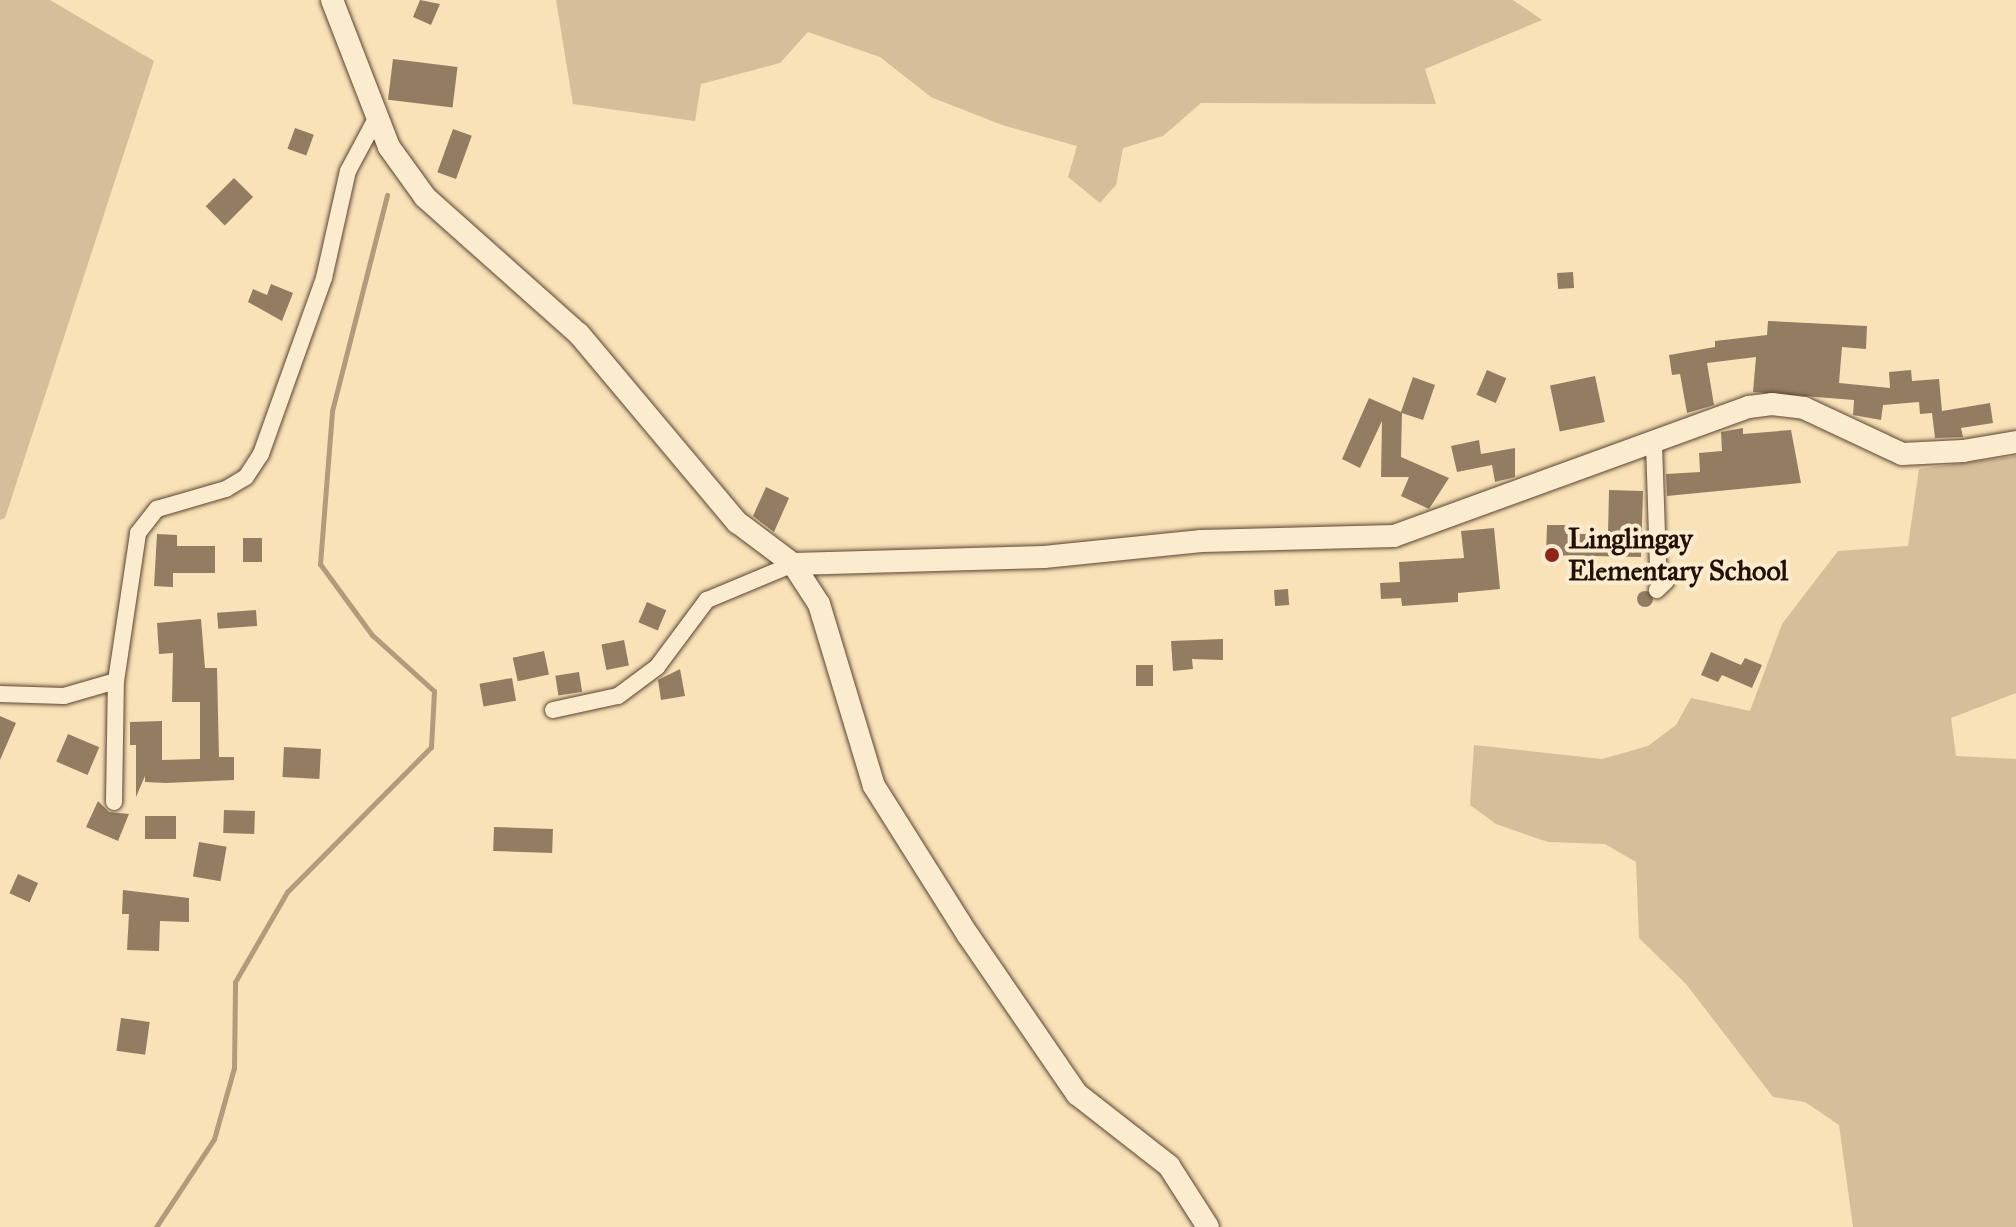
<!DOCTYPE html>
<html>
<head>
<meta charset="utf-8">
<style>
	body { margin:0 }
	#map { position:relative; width:2016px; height:1227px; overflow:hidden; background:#f9e2b7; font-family:"IM FELL Great Primer",serif }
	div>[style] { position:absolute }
	.green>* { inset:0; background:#d5be99 }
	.stream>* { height:5px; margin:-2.5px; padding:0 2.5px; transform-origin:2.5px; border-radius:2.5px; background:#b19b7b }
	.building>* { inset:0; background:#937d62; transform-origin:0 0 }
	.round { border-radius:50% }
	.roads { filter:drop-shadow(0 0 2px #5a4432) drop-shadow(0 0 2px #5a4432) }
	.street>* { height:16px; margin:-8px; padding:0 8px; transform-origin:8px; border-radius:8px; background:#fbecd0 }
	.secondary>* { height:22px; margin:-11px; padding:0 11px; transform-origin:11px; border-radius:11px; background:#fbecd0 }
	.dots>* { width:22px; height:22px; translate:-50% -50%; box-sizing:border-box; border:4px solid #fbecd0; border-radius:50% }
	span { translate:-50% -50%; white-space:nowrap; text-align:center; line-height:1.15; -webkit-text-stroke:8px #fbecd0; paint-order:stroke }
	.poi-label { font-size:28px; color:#251006; font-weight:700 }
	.left { translate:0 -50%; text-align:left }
</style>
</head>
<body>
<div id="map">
	<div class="green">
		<i style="clip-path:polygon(0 0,50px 0,154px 61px,5px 518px,0 520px)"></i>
		<i style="clip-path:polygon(556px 0,1513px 0,1542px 20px,1425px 69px,1436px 104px,1201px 103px,1163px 136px,1123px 148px,1116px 185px,1100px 203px,1068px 177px,1077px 146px,1002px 125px,931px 97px,880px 57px,808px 32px,780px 63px,701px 84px,695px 121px,573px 104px)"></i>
		<i style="clip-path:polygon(2016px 456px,2016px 693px,1951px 718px,1956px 756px,2016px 759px,2016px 1227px,1853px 1227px,1839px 1125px,1805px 1102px,1773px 1097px,1686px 984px,1639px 938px,1636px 862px,1605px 844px,1548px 842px,1496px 824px,1470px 805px,1474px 745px,1602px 759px,1648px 746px,1676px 725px,1691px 698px,1750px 711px,1782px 624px,1838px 551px,1908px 546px,1919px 469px)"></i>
	</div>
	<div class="stream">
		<i style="left:156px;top:1227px;width:105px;rotate:-56.6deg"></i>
		<i style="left:214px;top:1139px;width:74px;rotate:-74.3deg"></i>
		<i style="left:234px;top:1068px;width:86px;rotate:-89.3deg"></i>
		<i style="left:235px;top:982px;width:104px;rotate:-60deg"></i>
		<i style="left:287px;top:892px;width:204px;rotate:-45.2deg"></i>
		<i style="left:431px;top:747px;width:56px;rotate:-86.9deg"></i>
		<i style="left:434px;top:691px;width:84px;rotate:-137.9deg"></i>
		<i style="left:372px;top:635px;width:88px;rotate:-126.2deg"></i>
		<i style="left:320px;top:564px;width:153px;rotate:-85.5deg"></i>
		<i style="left:332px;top:411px;width:223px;rotate:-75.7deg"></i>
	</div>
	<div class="building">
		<i style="clip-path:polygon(420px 0,440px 4px,431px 25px,413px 17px)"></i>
		<i style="left:393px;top:59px;width:65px;height:41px;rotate:7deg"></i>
		<i style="left:295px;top:128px;width:20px;height:22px;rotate:20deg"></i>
		<i style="left:453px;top:129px;width:20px;height:46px;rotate:20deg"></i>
		<i style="left:234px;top:178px;width:27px;height:40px;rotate:45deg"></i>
		<i style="left:1573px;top:272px;width:16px;height:16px;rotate:86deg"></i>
		<i style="clip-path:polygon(271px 284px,293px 293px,282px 321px,248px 302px,253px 289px,267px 295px)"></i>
		<i style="clip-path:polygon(1768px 321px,1867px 326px,1866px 349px,1842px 347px,1839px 383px,1890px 388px,1889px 372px,1911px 370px,1912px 381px,1939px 379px,1942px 411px,1990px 403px,1993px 423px,1961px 428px,1963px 437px,1935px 438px,1932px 413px,1920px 414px,1919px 402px,1883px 405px,1881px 420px,1853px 415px,1854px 400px,1753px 392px,1756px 357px,1707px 363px,1714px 405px,1687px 413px,1680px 374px,1672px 375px,1669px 355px,1715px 347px,1715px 341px,1767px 335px)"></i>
		<i style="left:1487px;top:370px;width:21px;height:27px;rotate:23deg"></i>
		<i style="left:1595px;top:376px;width:47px;height:46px;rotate:78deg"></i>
		<i style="clip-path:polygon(1413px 377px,1435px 385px,1423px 420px,1402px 413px,1401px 457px,1449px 478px,1429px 509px,1401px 496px,1409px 477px,1381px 477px,1382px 421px,1360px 468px,1342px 459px,1369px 398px,1401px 412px)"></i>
		<i style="clip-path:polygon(1743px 428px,1743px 434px,1791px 430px,1801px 483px,1667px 496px,1666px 474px,1700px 472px,1699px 453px,1722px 451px,1721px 432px)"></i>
		<i style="clip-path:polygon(1479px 440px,1481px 454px,1515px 448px,1515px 477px,1495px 482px,1492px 465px,1457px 472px,1451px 446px)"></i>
		<i style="clip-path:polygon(766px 487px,789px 498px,774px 532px,753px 516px)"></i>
		<i style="clip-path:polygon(1609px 490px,1643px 491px,1641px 557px,1546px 555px,1547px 525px,1567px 525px,1566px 534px,1608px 534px)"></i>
		<i style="clip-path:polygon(1494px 528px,1500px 589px,1458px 593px,1458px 602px,1402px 606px,1401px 598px,1381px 599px,1380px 583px,1400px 582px,1399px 562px,1464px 558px,1461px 531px)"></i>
		<i style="clip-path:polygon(157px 534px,177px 535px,177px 546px,215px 546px,215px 573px,173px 573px,173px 587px,154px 586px)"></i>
		<i style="left:243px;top:538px;width:19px;height:24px"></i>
		<i style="left:1288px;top:589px;width:16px;height:14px;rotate:86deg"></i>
		<i class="round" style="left:1637px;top:591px;width:16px;height:16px"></i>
		<i style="left:647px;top:602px;width:21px;height:22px;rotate:23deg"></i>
		<i style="left:256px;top:610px;width:16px;height:39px;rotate:86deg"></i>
		<i style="clip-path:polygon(201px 619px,205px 668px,217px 668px,219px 757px,234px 757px,234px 780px,166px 783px,145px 782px,145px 776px,136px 797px,136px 745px,130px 745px,130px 722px,162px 721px,162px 760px,200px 759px,200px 702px,172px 702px,173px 653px,159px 654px,157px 623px)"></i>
		<i style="clip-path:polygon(1223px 639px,1223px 660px,1192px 659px,1193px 669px,1173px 671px,1171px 641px)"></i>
		<i style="left:624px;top:640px;width:26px;height:23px;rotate:79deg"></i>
		<i style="left:544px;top:651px;width:24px;height:32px;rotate:78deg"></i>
		<i style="clip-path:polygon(1711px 652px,1741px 665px,1745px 658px,1762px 665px,1752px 688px,1722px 675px,1718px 682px,1701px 675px)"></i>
		<i style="left:1136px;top:665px;width:17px;height:21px"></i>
		<i style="clip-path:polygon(680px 669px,685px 696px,661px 700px,658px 680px)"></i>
		<i style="left:579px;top:672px;width:20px;height:24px;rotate:81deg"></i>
		<i style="left:512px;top:678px;width:23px;height:33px;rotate:80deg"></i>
		<i style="clip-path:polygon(0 716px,16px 723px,0 760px)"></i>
		<i style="left:68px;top:734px;width:34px;height:30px;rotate:23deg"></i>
		<i style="left:284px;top:747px;width:37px;height:30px;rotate:3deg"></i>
		<i style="clip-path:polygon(98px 801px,109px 812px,129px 814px,118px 841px,86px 827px)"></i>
		<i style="left:224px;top:810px;width:31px;height:23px;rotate:2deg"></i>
		<i style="left:145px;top:816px;width:31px;height:23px"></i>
		<i style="left:494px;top:827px;width:59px;height:24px;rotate:2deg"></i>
		<i style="left:199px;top:842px;width:28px;height:35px;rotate:10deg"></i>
		<i style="left:18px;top:874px;width:22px;height:21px;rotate:24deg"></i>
		<i style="clip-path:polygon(123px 890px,189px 898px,189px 922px,160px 921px,159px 951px,127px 950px,129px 914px,122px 914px)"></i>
		<i style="left:121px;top:1018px;width:29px;height:33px;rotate:8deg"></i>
	</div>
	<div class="roads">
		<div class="street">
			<i style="left:1654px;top:444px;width:122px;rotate:88.1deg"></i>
			<i style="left:1658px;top:566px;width:17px;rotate:62deg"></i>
			<i style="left:1666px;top:581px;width:13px;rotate:135deg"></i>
			<i style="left:0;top:694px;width:64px;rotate:1.8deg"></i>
			<i style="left:64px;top:696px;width:54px;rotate:-16.1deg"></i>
			<i style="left:116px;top:681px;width:150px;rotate:-81.5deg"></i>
			<i style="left:138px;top:533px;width:31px;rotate:-52deg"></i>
			<i style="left:157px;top:509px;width:72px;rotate:-16.2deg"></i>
			<i style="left:226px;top:489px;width:23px;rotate:-31deg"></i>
			<i style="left:246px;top:477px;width:27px;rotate:-57deg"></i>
			<i style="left:261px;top:454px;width:187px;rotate:-70.3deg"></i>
			<i style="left:324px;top:278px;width:110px;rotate:-77.4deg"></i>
			<i style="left:348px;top:171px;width:64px;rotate:-61.8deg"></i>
			<i style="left:553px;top:710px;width:66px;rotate:-12.2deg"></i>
			<i style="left:618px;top:696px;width:49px;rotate:-36.6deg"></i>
			<i style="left:657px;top:667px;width:84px;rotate:-53.3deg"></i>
			<i style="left:707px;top:600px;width:93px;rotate:-22.7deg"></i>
			<i style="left:114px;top:802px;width:121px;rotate:-89.1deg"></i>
		</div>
		<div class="secondary">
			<i style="left:332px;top:0;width:158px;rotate:68.8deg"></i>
			<i style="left:389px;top:147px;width:62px;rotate:54.2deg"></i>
			<i style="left:425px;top:197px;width:206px;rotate:41.7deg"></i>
			<i style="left:579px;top:334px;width:246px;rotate:50deg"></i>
			<i style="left:737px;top:522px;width:70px;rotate:36.9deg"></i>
			<i style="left:793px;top:564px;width:251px;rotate:-1.6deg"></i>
			<i style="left:1044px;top:557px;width:158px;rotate:-5.8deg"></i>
			<i style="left:1201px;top:541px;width:193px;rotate:-1.5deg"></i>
			<i style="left:1394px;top:536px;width:378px;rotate:-20deg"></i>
			<i style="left:1749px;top:407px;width:23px;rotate:-7deg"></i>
			<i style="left:1772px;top:404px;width:32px;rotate:7deg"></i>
			<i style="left:1804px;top:408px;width:108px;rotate:25.1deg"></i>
			<i style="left:1902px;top:454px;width:61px;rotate:-2.8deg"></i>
			<i style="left:1963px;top:451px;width:54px;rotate:-9.6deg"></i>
			<i style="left:793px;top:564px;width:48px;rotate:57deg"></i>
			<i style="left:819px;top:604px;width:190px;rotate:73.2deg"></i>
			<i style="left:874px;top:786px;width:176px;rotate:57.8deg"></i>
			<i style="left:968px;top:935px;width:193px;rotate:55.6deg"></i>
			<i style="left:1077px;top:1094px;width:117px;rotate:38deg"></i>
			<i style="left:1169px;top:1166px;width:72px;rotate:57.4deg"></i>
		</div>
	</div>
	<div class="dots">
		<i style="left:1552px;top:555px;background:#8f2418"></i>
	</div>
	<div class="poi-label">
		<span class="left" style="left:1568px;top:555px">Linglingay<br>Elementary School</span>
	</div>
</div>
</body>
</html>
